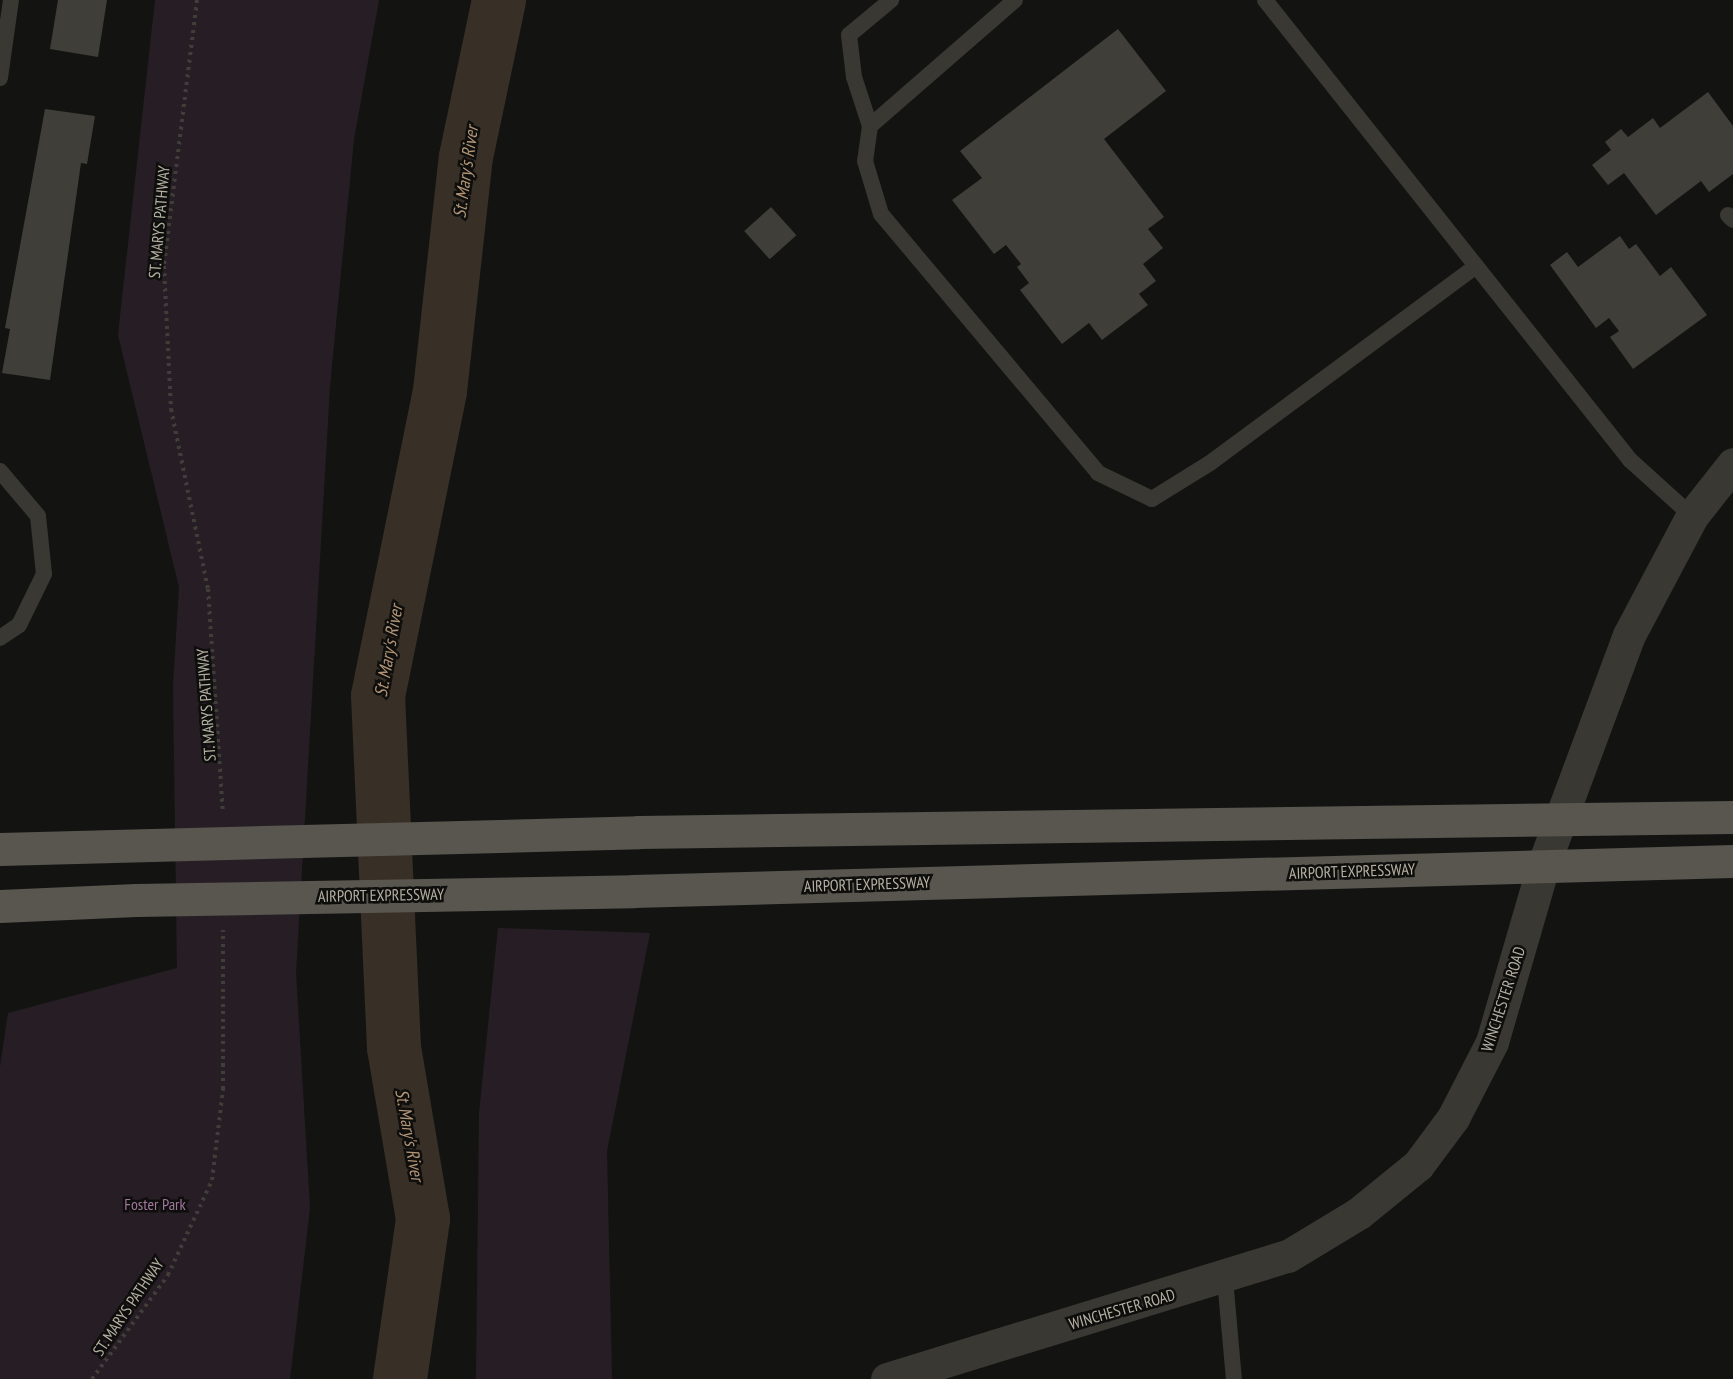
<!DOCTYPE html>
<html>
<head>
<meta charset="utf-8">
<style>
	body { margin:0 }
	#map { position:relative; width:1733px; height:1379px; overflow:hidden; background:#131412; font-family:"PT Sans Narrow",sans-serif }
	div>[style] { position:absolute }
	.green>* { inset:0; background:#271e25 }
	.river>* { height:54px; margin:-27px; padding:0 27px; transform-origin:27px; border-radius:27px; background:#382f27 }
	.building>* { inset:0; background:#3f3e39; transform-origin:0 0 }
	.path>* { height:4px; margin-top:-2px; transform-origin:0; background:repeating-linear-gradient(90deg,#403e38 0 3px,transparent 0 7.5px) }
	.service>* { height:16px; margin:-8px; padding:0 8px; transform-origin:8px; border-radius:8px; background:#393832 }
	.tertiary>* { height:33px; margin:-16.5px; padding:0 16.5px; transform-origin:16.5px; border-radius:16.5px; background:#393832 }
	.primary>* { height:33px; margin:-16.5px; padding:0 16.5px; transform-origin:16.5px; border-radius:16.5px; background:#58564e }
	.primary-bridge>* { height:33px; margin:-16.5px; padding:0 16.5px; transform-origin:16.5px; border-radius:16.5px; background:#58564e }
	span { translate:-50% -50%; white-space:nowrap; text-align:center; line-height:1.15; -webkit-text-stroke:5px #0e0e0d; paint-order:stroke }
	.street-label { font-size:16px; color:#b5b0a2 }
	.park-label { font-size:16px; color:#a2779e }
	.water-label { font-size:18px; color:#b39576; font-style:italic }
</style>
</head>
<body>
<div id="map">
	<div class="green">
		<i style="clip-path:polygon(155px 0,379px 0,354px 139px,330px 386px,296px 973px,310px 1208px,290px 1379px,0 1379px,0 1067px,8px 1013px,177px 968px,173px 686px,179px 587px,118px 335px)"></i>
		<i style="clip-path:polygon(498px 928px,650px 933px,607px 1151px,612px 1379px,476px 1379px,479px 1113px)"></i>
	</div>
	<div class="river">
		<i style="left:400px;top:1379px;width:162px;rotate:-81.8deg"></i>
		<i style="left:423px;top:1219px;width:173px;rotate:-99.6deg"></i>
		<i style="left:394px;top:1048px;width:352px;rotate:-92.6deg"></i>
		<i style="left:378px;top:696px;width:311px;rotate:-78.5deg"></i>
		<i style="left:440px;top:391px;width:235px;rotate:-83.7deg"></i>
		<i style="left:466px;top:157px;width:160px;rotate:-78.1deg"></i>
	</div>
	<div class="building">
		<i style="clip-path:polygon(58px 0,107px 0,98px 57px,50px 49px)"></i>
		<i style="clip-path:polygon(1118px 29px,1166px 91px,1104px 139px,1164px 217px,1148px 229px,1163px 248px,1143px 264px,1156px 281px,1139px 294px,1148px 305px,1102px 340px,1089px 323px,1062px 344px,1020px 290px,1029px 283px,1017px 267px,1021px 264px,1006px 245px,994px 254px,952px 200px,982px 178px,960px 151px)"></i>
		<i style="clip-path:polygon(1708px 92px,1733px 126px,1733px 174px,1709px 192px,1701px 181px,1656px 215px,1624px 173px,1608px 185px,1592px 165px,1611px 150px,1605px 142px,1621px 129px,1628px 137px,1653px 118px,1660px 128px)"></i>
		<i style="clip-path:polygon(45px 109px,95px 116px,87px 164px,81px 163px,50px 380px,2px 373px,10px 329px,5px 328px)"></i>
		<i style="left:771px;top:207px;width:38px;height:36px;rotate:48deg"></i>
		<i style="clip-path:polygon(1620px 236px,1629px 249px,1636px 244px,1660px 276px,1671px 267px,1707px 315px,1633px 369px,1610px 337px,1619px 331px,1609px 318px,1596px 328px,1550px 265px,1567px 252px,1578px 267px)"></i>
	</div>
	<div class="path">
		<i style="left:197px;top:0;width:268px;rotate:97.1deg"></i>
		<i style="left:164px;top:266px;width:143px;rotate:87.2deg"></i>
		<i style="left:171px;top:409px;width:184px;rotate:78.4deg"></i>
		<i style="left:208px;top:589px;width:224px;rotate:86.2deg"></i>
		<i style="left:92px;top:1379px;width:129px;rotate:-53.8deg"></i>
		<i style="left:168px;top:1275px;width:105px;rotate:-65.1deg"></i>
		<i style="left:212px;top:1180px;width:92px;rotate:-83.1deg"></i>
		<i style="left:223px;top:1089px;width:159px;rotate:-90deg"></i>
	</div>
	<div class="service">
		<i style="left:1015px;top:0;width:192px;rotate:139deg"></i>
		<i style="left:870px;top:126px;width:35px;rotate:98deg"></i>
		<i style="left:865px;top:161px;width:55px;rotate:73.2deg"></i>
		<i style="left:881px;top:214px;width:338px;rotate:50deg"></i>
		<i style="left:1098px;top:473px;width:60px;rotate:25.7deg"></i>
		<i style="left:1152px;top:499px;width:68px;rotate:-31.8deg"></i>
		<i style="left:1210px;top:463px;width:331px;rotate:-36.5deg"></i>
		<i style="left:1265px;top:0;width:587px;rotate:51.57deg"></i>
		<i style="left:1630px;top:460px;width:84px;rotate:42.1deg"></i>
		<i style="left:0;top:78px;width:79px;rotate:-82deg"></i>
		<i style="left:870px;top:126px;width:52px;rotate:-108.1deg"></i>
		<i style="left:854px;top:77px;width:42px;rotate:-96.8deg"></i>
		<i style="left:849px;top:35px;width:55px;rotate:-39.8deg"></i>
		<i style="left:1728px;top:215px;width:7px;rotate:45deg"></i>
		<i style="left:0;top:471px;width:59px;rotate:49.8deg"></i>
		<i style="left:38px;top:516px;width:58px;rotate:84.1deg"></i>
		<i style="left:44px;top:574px;width:57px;rotate:116.1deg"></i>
		<i style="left:19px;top:625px;width:23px;rotate:146deg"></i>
		<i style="left:1225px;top:1279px;width:100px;rotate:84.9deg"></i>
	</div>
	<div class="tertiary">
		<i style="left:887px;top:1379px;width:419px;rotate:-17.1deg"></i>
		<i style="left:1288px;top:1256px;width:83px;rotate:-31.2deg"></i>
		<i style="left:1359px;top:1213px;width:76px;rotate:-39.1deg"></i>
		<i style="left:1418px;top:1165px;width:59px;rotate:-53.3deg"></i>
		<i style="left:1453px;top:1118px;width:85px;rotate:-62.8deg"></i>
		<i style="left:1492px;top:1042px;width:183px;rotate:-73.8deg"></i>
		<i style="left:1543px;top:866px;width:246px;rotate:-69.6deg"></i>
		<i style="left:1629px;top:635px;width:135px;rotate:-62.1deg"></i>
		<i style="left:1692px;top:516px;width:66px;rotate:-51.7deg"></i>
	</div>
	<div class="primary">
		<i style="left:639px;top:832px;width:1094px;rotate:-0.79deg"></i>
		<i style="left:0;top:849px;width:152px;rotate:-1.5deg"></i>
		<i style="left:633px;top:891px;width:1100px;rotate:-1.56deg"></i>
		<i style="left:0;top:906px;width:136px;rotate:-2.5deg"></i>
	</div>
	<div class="primary-bridge">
		<i style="left:152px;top:845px;width:487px;rotate:-1.5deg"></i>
		<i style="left:136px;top:900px;width:497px;rotate:-1deg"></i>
	</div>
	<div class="street-label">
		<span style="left:159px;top:222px;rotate:-85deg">ST. MARYS PATHWAY</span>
		<span style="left:206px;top:705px;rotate:-94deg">ST. MARYS PATHWAY</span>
		<span style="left:1352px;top:871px;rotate:-2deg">AIRPORT EXPRESSWAY</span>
		<span style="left:867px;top:884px;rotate:-2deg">AIRPORT EXPRESSWAY</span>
		<span style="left:381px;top:895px;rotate:-1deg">AIRPORT EXPRESSWAY</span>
		<span style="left:1503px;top:999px;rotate:-72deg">WINCHESTER ROAD</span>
		<span style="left:128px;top:1307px;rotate:-56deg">ST. MARYS PATHWAY</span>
		<span style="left:1122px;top:1309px;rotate:-16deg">WINCHESTER ROAD</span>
	</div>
	<div class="park-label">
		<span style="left:155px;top:1204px">Foster Park</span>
	</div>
	<div class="water-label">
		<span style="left:466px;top:172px;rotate:-82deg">St. Mary's River</span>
		<span style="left:389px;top:651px;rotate:-80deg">St. Mary's River</span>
		<span style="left:409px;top:1135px;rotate:80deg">St. Mary's River</span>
	</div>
</div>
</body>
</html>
